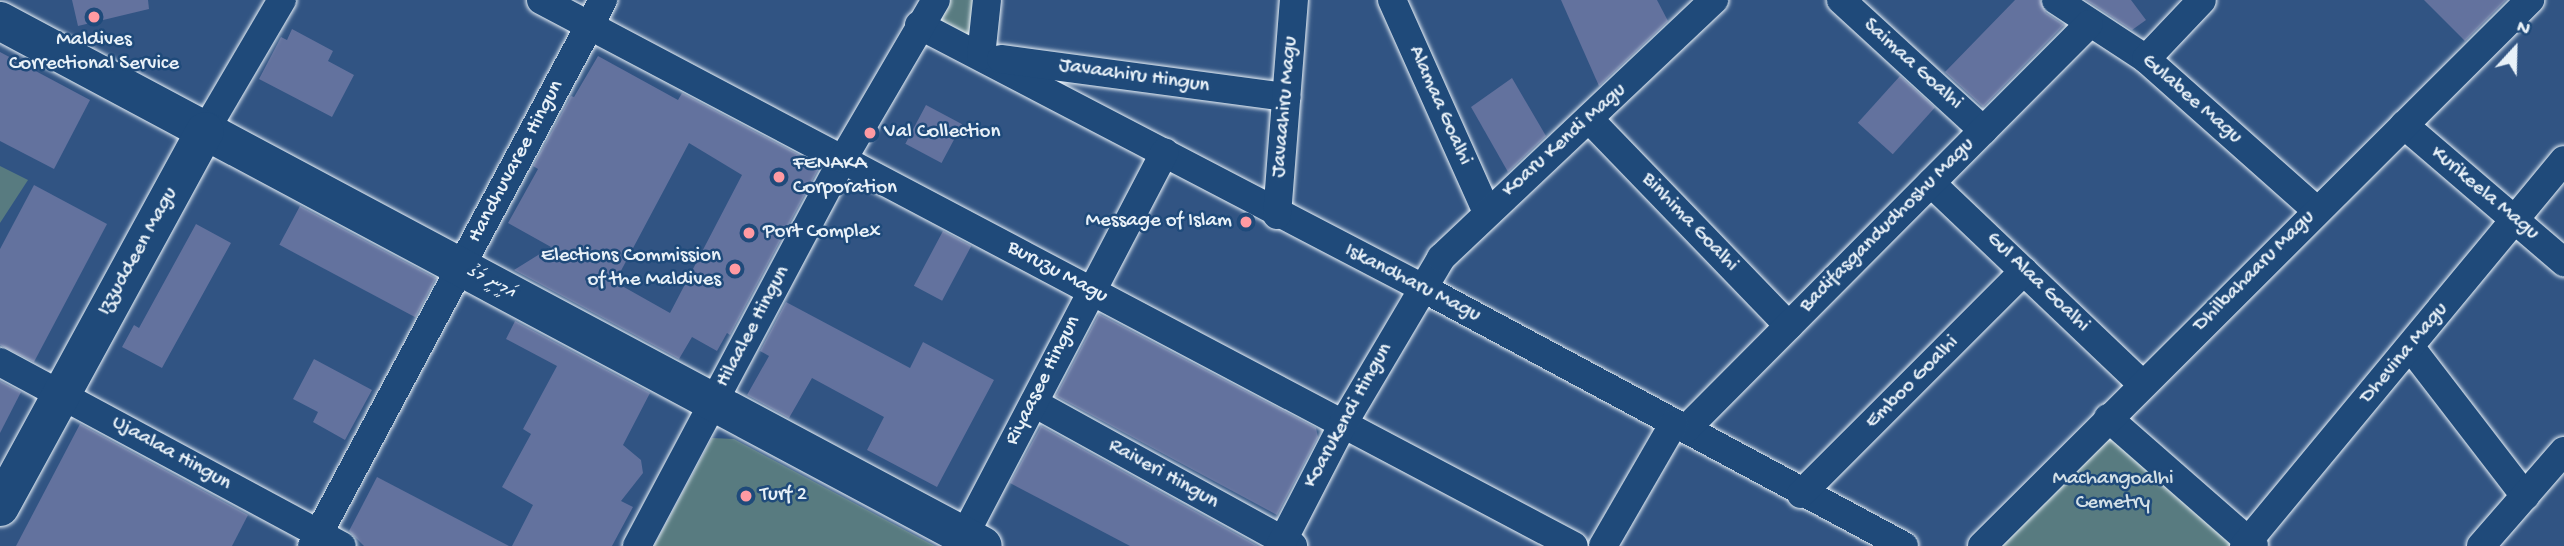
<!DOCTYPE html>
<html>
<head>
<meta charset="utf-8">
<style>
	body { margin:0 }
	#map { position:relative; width:2564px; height:546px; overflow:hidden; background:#315483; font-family:"Gochi Hand","Noto Sans Thaana",sans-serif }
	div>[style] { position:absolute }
	.green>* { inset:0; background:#587b80 }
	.building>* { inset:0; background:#63729e; transform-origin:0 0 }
	.roads { filter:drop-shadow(0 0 2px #e8f1f8) drop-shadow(0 0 2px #e8f1f8) }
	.street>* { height:28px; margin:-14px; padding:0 14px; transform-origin:14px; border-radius:14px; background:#1f4a7a }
	.secondary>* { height:38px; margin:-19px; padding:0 19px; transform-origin:19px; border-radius:19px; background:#1f4a7a }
	.dots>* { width:19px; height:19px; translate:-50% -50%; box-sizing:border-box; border:4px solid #1f4a7a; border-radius:50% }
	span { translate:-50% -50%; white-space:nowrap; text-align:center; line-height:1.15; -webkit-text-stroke:5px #1f4a7a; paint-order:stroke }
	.poi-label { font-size:21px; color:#e8f1f8 }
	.left { translate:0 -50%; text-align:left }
	.right { translate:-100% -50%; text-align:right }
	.street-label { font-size:21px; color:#e8f1f8 }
	.park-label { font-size:21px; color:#d2dfe6 }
	.north { position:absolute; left:2480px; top:14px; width:70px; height:70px; -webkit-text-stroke:5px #1f4a7a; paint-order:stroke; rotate:22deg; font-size:19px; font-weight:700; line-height:28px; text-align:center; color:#e8f1f8 }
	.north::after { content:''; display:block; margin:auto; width:24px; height:32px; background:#e8f1f8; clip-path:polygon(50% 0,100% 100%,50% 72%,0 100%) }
</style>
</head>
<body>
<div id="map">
	<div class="green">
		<i style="clip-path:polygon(936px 0,987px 0,981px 56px,919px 25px)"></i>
		<i style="clip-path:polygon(0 166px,28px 180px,0 223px)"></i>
		<i style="clip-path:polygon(2108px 418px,2244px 546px,1982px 546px)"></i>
		<i style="clip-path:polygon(712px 438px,734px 439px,935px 546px,654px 546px)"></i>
	</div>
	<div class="building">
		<i style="clip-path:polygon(72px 0,148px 0,149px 9px,78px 26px)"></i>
		<i style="clip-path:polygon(1561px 0,1657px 0,1668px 21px,1599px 86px)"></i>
		<i style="clip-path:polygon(2015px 0,2040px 0,2046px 13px,2064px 25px,1983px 107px,1945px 72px)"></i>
		<i style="clip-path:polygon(2086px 0,2131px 0,2146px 20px,2132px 30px)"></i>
		<i style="clip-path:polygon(2424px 0,2506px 0,2465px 41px)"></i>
		<i style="clip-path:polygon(292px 29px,333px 51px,328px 61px,354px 75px,332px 117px,259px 79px,281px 37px,287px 40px)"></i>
		<i style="clip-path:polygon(0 52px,90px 100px,54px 169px,0 141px)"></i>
		<i style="clip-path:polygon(evenodd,598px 56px,678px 100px,682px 93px,820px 166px,730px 335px,727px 333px,717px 351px,692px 337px,679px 359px,514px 270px,551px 247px,508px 223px,538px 169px,533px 166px,571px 96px,574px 97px,598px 56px,689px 143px,742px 175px,670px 313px,615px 282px,689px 143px)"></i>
		<i style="left:1900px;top:76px;width:47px;height:63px;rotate:42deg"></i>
		<i style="clip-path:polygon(1512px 78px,1546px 136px,1508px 172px,1471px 107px)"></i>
		<i style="left:926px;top:105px;width:41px;height:44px;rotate:28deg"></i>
		<i style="clip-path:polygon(34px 185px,107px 224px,34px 362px,0 345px,0 249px)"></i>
		<i style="left:300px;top:206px;width:154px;height:44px;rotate:28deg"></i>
		<i style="clip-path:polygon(196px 224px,231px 243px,162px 368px,122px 347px,134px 325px,139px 328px)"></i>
		<i style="left:943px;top:231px;width:32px;height:62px;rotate:28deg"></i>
		<i style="clip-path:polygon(786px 302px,910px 368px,923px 342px,994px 380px,937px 487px,867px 450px,884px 417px,812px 378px,789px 418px,747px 395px,769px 356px,760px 351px)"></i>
		<i style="clip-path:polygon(1099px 314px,1316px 428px,1318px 437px,1277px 515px,1056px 396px)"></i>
		<i style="clip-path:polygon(515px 321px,650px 393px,623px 445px,641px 460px,643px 473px,621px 501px,633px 507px,612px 546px,512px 546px,533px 505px,502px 487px,531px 434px,523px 429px,557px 366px,506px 339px)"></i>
		<i style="clip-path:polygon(314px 359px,372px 390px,345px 440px,313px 422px,318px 412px,293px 399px)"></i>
		<i style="clip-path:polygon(0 381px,21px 392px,0 433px)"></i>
		<i style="clip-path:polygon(80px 424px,248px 515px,232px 546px,16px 546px)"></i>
		<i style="clip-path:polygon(1041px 426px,1258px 546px,1130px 546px,1010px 483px)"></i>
		<i style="clip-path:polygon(377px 477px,509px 546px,364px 546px,349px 531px)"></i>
	</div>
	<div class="roads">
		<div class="street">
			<i style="left:541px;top:0;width:1168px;rotate:27.86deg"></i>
			<i style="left:1392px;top:0;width:232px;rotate:65.9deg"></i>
			<i style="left:1841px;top:0;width:193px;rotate:42.5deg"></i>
			<i style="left:2056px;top:0;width:108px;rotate:33.2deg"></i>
			<i style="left:2146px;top:59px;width:229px;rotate:41.6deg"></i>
			<i style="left:919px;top:25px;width:566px;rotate:27.56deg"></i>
			<i style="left:1421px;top:287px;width:548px;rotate:28.2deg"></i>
			<i style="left:981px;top:56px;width:56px;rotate:-83.9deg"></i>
			<i style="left:1001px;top:59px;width:288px;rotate:7.6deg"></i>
			<i style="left:2146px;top:59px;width:81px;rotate:-46.5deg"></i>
			<i style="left:1590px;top:120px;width:286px;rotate:46deg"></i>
			<i style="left:2404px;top:125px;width:211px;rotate:40.6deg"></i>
			<i style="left:205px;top:131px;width:152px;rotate:-59.6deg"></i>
			<i style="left:1931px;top:183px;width:291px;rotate:43.6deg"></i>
			<i style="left:1277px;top:215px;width:216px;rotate:-85.5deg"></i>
			<i style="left:2411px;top:348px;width:187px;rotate:52.4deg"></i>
			<i style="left:0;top:362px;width:388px;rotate:28.3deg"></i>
			<i style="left:1034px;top:403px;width:296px;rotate:28.9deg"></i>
			<i style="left:2108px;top:418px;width:194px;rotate:41.2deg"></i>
			<i style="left:1686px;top:429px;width:571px;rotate:-45.14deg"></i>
			<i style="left:1801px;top:494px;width:315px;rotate:-45deg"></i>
			<i style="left:964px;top:536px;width:433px;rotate:-62.4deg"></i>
			<i style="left:312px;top:546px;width:619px;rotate:-61.94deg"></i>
			<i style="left:637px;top:546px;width:438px;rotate:-62deg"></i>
			<i style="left:843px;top:159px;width:184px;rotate:-59.7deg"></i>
			<i style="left:1280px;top:546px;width:137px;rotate:-62.7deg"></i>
			<i style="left:1343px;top:424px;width:193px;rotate:-59.4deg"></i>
			<i style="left:1441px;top:258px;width:376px;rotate:-43.4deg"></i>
			<i style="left:1603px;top:546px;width:142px;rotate:-60deg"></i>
			<i style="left:1982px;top:546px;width:774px;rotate:-44.9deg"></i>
			<i style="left:2244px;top:546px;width:501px;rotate:-50.34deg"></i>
			<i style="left:2481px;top:546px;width:126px;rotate:-48.9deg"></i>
		</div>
		<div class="secondary">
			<i style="left:0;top:21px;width:1114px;rotate:28.11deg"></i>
			<i style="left:0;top:507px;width:428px;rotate:-61.4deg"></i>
		</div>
	</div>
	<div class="dots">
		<i style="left:94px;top:17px;background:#ff9aa2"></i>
		<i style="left:870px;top:133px;background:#ff9aa2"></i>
		<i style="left:779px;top:177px;background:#ff9aa2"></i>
		<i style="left:1246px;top:222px;background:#ff9aa2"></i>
		<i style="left:749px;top:233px;background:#ff9aa2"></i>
		<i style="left:735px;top:269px;background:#ff9aa2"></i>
		<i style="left:746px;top:496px;background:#ff9aa2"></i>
	</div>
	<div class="poi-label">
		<span style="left:94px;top:53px">Maldives<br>Correctional Service</span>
		<span class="left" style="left:884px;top:133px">Val Collection</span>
		<span class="left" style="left:793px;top:177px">FENAKA<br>Corporation</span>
		<span class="right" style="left:1232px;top:222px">Message of Islam</span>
		<span class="left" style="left:763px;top:233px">Port Complex</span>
		<span class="right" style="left:721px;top:269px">Elections Commission<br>of the Maldives</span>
		<span class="left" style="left:760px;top:496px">Turf 2</span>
	</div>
	<div class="street-label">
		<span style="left:1912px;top:65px;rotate:42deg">Saimaa Goalhi</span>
		<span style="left:1134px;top:77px;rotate:8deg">Javaahiru Hingun</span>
		<span style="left:2191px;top:100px;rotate:41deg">Gulabee Magu</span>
		<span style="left:1439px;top:106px;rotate:66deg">Alamaa Goalhi</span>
		<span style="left:1286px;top:107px;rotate:-85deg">Javaahiru Magu</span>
		<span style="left:1565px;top:141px;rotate:-42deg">Koaru Kendi Magu</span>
		<span style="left:517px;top:162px;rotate:-62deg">Handhuvaree Hingun</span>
		<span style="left:2484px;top:194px;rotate:40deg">Kurikeela Magu</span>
		<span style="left:1689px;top:223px;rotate:46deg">Binhima Goalhi</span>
		<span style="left:1888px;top:226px;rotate:-45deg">Badifasgandudhoshu Magu</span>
		<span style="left:139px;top:252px;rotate:-61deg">Izzuddeen Magu</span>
		<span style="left:2255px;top:272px;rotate:-45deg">Dhilbahaaru Magu</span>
		<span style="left:1057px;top:273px;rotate:28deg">Buruzu Magu</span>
		<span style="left:2037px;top:283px;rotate:44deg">Gul Alaa Goalhi</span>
		<span style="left:491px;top:284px;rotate:28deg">އަމީނީ މަގު</span>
		<span style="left:1412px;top:284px;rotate:27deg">Iskandharu Magu</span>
		<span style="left:754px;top:327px;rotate:-62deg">Hilaalee Hingun</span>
		<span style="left:2405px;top:354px;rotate:-50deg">Dhevina Magu</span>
		<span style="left:1044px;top:381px;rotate:-63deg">Riyaasee Hingun</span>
		<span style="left:1913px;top:383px;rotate:-45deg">Emboo Goalhi</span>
		<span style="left:1349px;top:416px;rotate:-61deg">Koarukendi Hingun</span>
		<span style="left:171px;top:454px;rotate:29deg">Ujaalaa Hingun</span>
		<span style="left:1163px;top:475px;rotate:29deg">Raiveri Hingun</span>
	</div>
	<div class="park-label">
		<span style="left:2113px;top:492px">Machangoalhi<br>Cemetry</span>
	</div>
	<div class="north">N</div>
</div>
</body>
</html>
